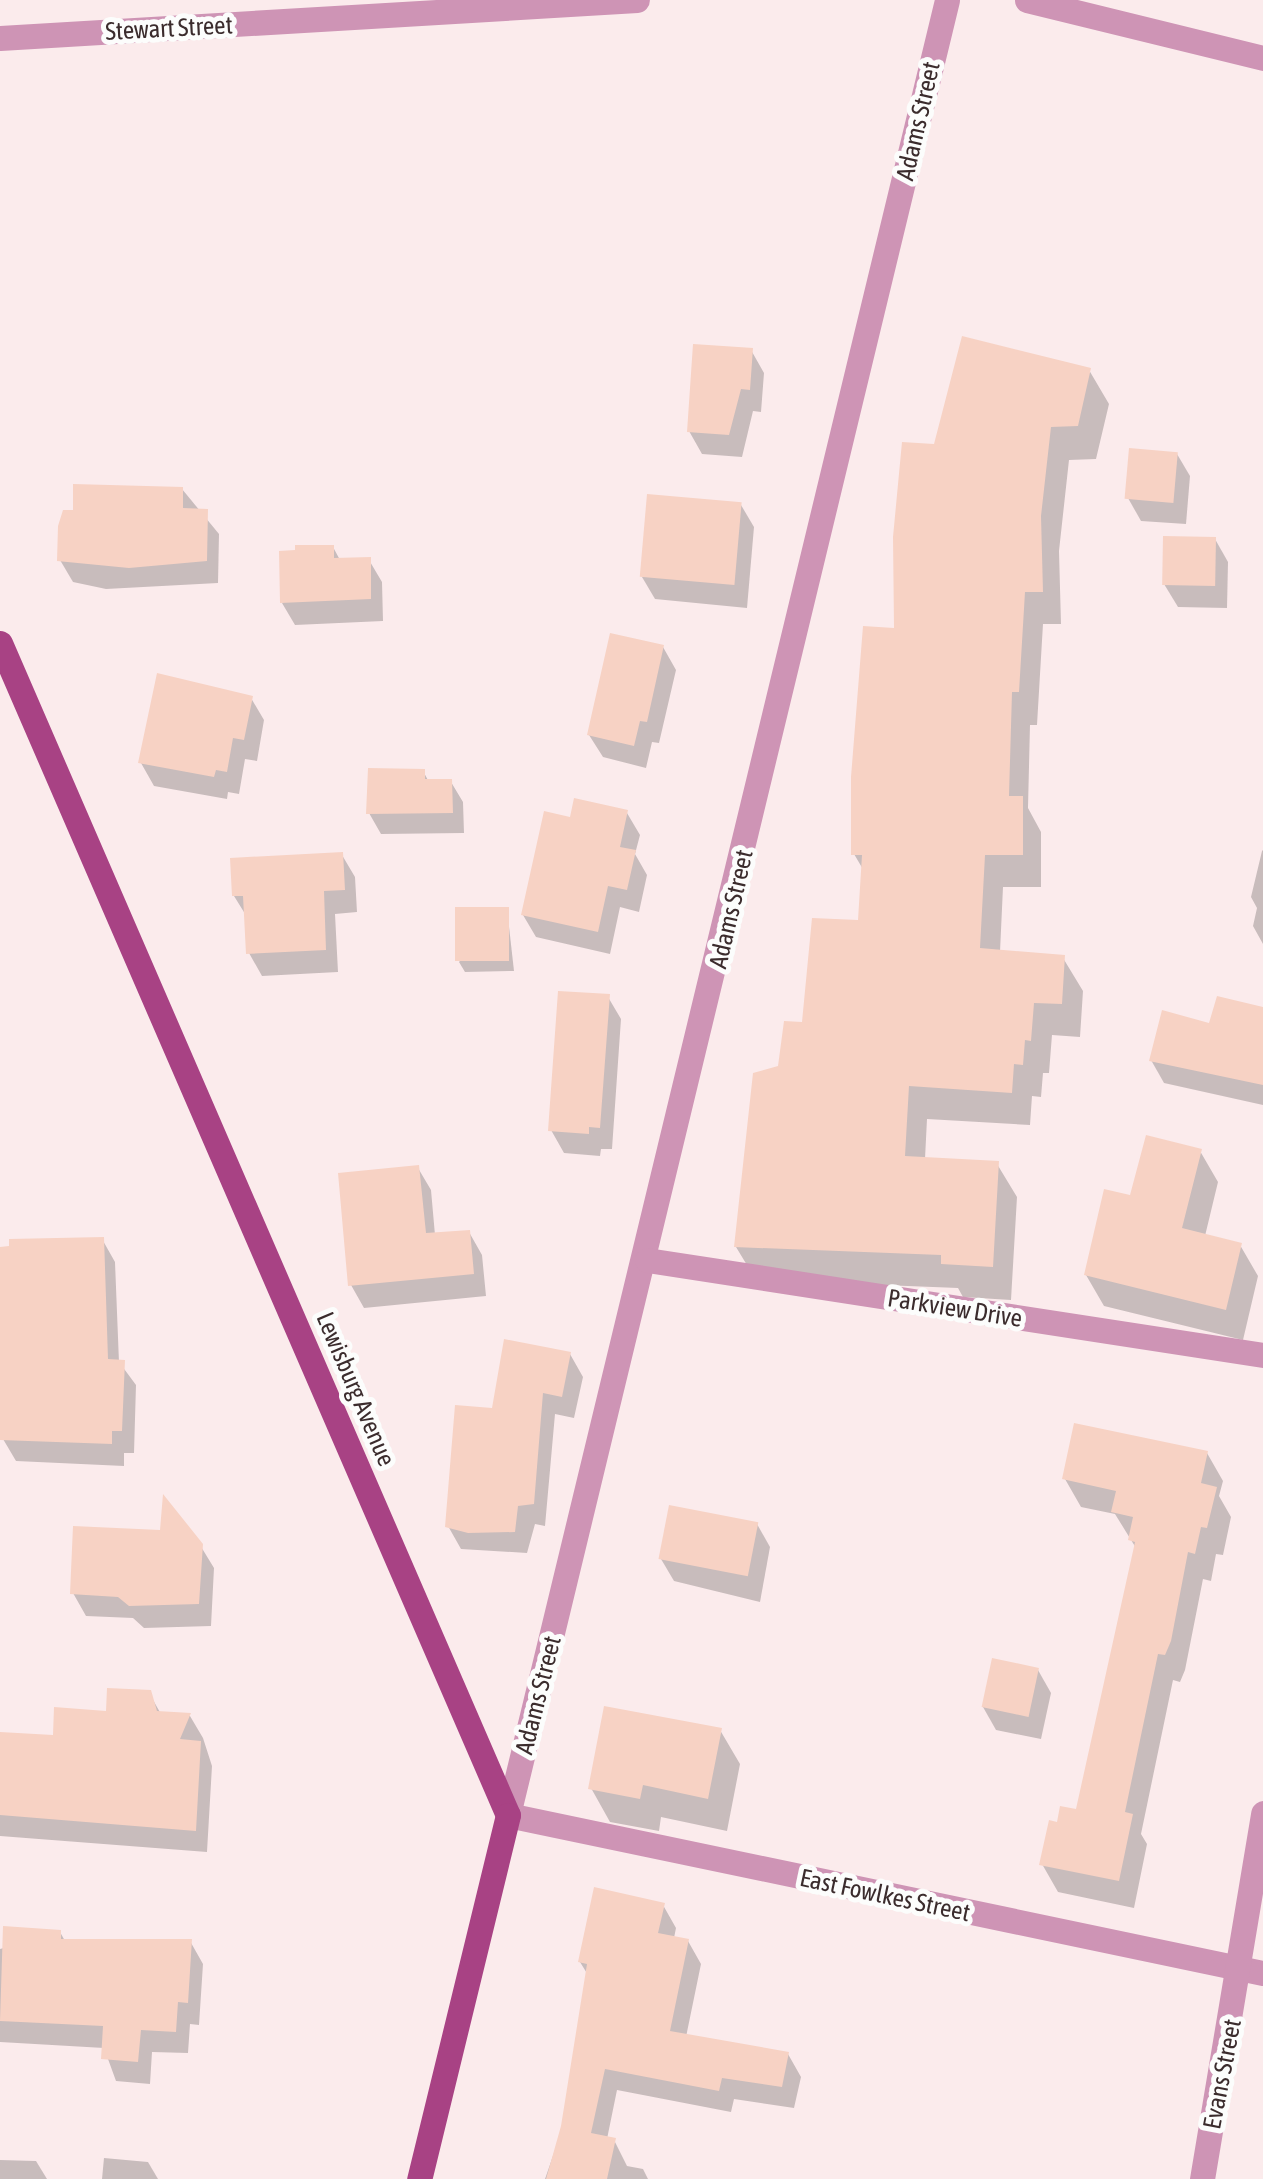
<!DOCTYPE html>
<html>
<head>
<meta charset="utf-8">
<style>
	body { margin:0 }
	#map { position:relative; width:1263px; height:2179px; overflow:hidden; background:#fbebec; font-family:"Asap Condensed",sans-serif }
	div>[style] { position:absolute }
	.shadow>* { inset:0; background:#0003 }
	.building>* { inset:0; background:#f7d2c4; transform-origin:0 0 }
	.minor>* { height:25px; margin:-12.5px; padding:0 12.5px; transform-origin:12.5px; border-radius:12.5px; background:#ce94b5 }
	.major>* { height:25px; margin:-12.5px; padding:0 12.5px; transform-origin:12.5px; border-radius:12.5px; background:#a84284 }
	span { translate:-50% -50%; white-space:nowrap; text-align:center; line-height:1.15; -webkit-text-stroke:10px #fcfdfc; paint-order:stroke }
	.street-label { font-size:25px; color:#3b2c2d }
</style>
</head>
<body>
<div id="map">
	<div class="shadow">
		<i style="clip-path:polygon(751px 350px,764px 373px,761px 412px,753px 411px,742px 457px,702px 454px,689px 431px)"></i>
		<i style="clip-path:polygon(1089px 370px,1109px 404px,1096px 459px,1069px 460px,1059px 551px,1061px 624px,1043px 624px,1037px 725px,1030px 725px,1028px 808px,1041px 832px,1041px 887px,1003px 887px,1000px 952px,1063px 958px,1083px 991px,1080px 1037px,1052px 1035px,1049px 1073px,1043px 1073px,1041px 1097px,1032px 1096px,1030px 1125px,927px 1119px,925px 1159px,997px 1164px,1017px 1197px,1011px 1300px,963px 1297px,958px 1288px,756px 1280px,736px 1247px,780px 1068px,860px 922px,864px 871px,854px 854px,936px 446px)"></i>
		<i style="clip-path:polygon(1177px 454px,1190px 476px,1186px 524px,1141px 521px,1128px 498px)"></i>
		<i style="clip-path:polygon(182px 489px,219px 534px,218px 583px,106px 589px,73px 582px,60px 560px)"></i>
		<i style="clip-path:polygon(741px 505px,754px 527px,747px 608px,655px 599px,642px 577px)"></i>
		<i style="clip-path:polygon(1215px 539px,1228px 562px,1227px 608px,1178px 607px,1164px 584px)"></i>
		<i style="clip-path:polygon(333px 547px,340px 560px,369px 560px,382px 582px,383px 621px,295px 625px,282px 603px)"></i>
		<i style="clip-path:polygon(663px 647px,676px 670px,659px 743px,652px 742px,646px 768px,603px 757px,589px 735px)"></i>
		<i style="clip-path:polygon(251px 698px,264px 720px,257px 761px,245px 759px,239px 794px,228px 792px,227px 799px,154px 786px,141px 763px)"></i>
		<i style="clip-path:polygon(423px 771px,429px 782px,451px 782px,463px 802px,464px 833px,381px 834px,369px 813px)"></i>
		<i style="clip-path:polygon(627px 813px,640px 835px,635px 854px,647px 875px,639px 912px,620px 907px,610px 954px,536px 937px,523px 915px,572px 820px)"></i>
		<i style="clip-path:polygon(1262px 851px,1263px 850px,1263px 944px,1253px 926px,1257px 908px,1251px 897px)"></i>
		<i style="clip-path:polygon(342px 855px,355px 877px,357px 912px,335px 914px,338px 972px,262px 976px,249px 953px,247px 917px,234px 896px)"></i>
		<i style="clip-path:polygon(507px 909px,514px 971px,465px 972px,459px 962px)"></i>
		<i style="clip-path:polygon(608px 997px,621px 1019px,612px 1149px,601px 1149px,600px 1156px,564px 1153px,551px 1130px)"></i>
		<i style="clip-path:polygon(1263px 1009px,1263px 1105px,1164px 1083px,1151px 1060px,1211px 1026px)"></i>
		<i style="clip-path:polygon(1200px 1151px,1218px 1182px,1205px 1236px,1240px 1245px,1258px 1276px,1243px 1340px,1104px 1306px,1086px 1275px,1132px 1198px)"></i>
		<i style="clip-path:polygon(418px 1168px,431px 1190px,435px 1235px,469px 1232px,482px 1255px,486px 1296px,364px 1308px,351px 1285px)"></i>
		<i style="clip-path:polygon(102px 1239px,115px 1262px,119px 1362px,136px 1385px,134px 1453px,124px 1453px,124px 1466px,16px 1461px,3px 1439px,0 1249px)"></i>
		<i style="clip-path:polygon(570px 1354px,583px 1377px,574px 1418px,555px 1414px,545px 1526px,535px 1524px,527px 1553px,461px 1549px,448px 1526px,494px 1410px)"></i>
		<i style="clip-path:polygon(1207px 1453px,1223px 1481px,1219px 1496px,1231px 1517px,1223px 1555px,1216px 1554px,1211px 1581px,1203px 1579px,1185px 1670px,1180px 1682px,1173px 1680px,1141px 1834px,1147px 1844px,1134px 1908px,1058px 1892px,1042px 1864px,1059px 1825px,1078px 1812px,1136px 1548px,1115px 1514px,1081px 1507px,1065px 1479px)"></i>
		<i style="clip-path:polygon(757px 1524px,770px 1547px,760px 1602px,674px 1581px,661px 1559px)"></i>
		<i style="clip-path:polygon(200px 1545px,214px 1568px,211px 1626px,144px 1628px,133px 1618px,86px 1616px,73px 1593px)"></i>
		<i style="clip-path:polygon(1038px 1670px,1051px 1693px,1041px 1739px,996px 1730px,983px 1707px)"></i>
		<i style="clip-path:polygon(149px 1693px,161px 1714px,190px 1716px,203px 1738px,212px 1766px,207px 1852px,0 1836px,0 1735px,55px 1738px)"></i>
		<i style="clip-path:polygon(720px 1730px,740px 1764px,727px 1831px,661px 1817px,659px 1831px,610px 1822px,591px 1788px)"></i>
		<i style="clip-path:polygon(663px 1905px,676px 1928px,674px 1938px,688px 1941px,701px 1964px,686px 2037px,788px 2054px,801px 2077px,794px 2108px,734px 2099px,731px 2112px,617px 2090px,607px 2139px,614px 2140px,627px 2166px,643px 2169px,648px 2179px,545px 2179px,563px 2127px,588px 1975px,580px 1962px)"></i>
		<i style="clip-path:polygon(60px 1932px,65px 1941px,190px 1941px,203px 1964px,199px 2025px,190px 2024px,188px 2053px,152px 2052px,150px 2084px,116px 2081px,104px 2048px,0 2042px,0 1949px)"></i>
		<i style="clip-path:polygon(104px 2158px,148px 2162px,158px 2179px,102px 2179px)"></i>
		<i style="clip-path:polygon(0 2160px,36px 2161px,47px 2179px,0 2179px)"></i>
	</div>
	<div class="building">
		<i style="clip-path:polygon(962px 336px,1091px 368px,1078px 426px,1051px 427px,1041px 516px,1043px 592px,1025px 592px,1019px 692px,1012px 692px,1009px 796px,1023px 796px,1023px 855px,985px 855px,980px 948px,1065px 955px,1062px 1004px,1034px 1003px,1031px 1041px,1025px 1040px,1023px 1065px,1014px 1064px,1012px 1093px,909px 1086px,905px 1156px,999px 1161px,993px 1267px,941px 1264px,941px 1255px,734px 1247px,753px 1073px,778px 1066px,784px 1021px,802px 1022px,812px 918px,858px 920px,862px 855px,851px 855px,851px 777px,863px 626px,894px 628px,893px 537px,902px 442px,934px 444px)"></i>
		<i style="clip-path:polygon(693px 344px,753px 348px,750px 390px,741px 389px,729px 435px,687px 432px)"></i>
		<i style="left:1129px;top:448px;width:49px;height:51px;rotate:5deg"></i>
		<i style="clip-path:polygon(73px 484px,183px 487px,183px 508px,208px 509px,207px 561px,129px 568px,57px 561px,58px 526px,63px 510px,73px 510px)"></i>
		<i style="left:647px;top:494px;width:95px;height:83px;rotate:5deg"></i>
		<i style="left:1163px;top:536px;width:53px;height:49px;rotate:1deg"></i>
		<i style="clip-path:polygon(295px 545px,334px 545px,334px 558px,371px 557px,371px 599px,280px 603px,279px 551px,295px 550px)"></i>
		<i style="clip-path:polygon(610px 633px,664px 645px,647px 722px,640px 721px,634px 746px,587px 735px)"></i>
		<i style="clip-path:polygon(157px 673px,253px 696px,244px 740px,233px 738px,227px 772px,216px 770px,214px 777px,138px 763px)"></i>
		<i style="clip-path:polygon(368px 768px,425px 769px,425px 779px,452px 779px,453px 813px,366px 814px)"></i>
		<i style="clip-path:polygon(574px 798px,628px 810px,620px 847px,636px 850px,627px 890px,608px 886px,598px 932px,521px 915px,544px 811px,570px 817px)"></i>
		<i style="clip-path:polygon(343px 852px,345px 890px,324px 891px,326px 950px,246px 954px,243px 896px,232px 896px,230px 858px)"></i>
		<i style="left:509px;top:907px;width:54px;height:54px;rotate:90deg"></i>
		<i style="clip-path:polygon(558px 991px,610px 994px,600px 1128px,589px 1127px,589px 1134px,548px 1131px)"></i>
		<i style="clip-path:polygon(1217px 996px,1263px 1007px,1263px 1085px,1149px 1061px,1162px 1010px,1209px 1023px)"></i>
		<i style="clip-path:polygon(1146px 1135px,1202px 1149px,1182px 1228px,1242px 1243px,1226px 1310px,1084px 1275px,1104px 1189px,1130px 1195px)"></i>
		<i style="clip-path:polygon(419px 1165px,426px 1233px,470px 1230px,474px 1274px,348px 1286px,338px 1173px)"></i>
		<i style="clip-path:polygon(104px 1237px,108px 1359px,125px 1360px,122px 1431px,112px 1431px,112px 1444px,0 1440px,0 1247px,9px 1246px,9px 1239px)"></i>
		<i style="clip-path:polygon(504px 1339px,571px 1352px,562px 1397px,543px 1393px,534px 1504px,518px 1506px,515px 1532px,468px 1533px,445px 1527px,455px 1405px,492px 1408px)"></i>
		<i style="clip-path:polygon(1074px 1423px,1208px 1451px,1201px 1483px,1217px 1487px,1207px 1528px,1201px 1527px,1195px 1554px,1188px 1552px,1171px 1641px,1165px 1655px,1158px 1654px,1125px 1812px,1133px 1814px,1119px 1881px,1039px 1865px,1049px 1820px,1057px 1822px,1060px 1806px,1076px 1809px,1135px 1542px,1128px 1540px,1133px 1517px,1111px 1512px,1116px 1491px,1062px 1479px)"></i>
		<i style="clip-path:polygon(163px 1494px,203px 1544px,199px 1604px,129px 1606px,118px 1597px,70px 1594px,73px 1526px,160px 1530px)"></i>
		<i style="left:669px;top:1505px;width:91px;height:55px;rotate:11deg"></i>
		<i style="left:992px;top:1658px;width:48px;height:50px;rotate:12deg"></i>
		<i style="clip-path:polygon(107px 1688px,151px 1690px,157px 1711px,191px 1713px,180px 1739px,201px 1741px,196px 1831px,0 1815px,0 1732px,53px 1735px,54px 1707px,106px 1711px)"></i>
		<i style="clip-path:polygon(604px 1706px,722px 1728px,708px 1799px,643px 1785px,640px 1799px,588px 1789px)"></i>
		<i style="clip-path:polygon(594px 1887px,665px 1903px,658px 1933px,689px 1939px,670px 2031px,789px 2052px,782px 2087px,722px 2078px,719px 2091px,605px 2069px,591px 2133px,616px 2138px,607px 2179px,546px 2179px,561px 2126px,587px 1964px,578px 1962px)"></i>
		<i style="clip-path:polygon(3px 1926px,61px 1930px,61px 1939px,192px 1939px,188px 2003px,178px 2002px,176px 2032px,141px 2030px,138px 2062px,101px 2059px,103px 2026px,0 2021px)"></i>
	</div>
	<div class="minor">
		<i style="left:947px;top:0;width:1867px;rotate:103.6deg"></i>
		<i style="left:508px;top:1815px;width:771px;rotate:11.82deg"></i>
		<i style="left:1027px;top:0;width:243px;rotate:13.8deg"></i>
		<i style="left:0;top:38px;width:638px;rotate:-3.41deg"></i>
		<i style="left:647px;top:1260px;width:623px;rotate:8.77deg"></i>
		<i style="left:1202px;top:2179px;width:371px;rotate:-80.5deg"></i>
	</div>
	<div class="major">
		<i style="left:0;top:643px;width:1277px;rotate:66.57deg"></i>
		<i style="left:508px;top:1815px;width:375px;rotate:103.7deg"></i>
	</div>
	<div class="street-label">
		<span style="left:169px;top:28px;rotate:-3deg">Stewart Street</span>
		<span style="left:918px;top:121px;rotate:-77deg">Adams Street</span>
		<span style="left:731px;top:909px;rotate:-77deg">Adams Street</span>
		<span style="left:955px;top:1308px;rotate:9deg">Parkview Drive</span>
		<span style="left:356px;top:1389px;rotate:67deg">Lewisburg Avenue</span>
		<span style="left:538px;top:1695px;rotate:-76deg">Adams Street</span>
		<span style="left:885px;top:1895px;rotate:12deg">East Fowlkes Street</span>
		<span style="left:1222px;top:2074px;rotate:-79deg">Evans Street</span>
	</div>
</div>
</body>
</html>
